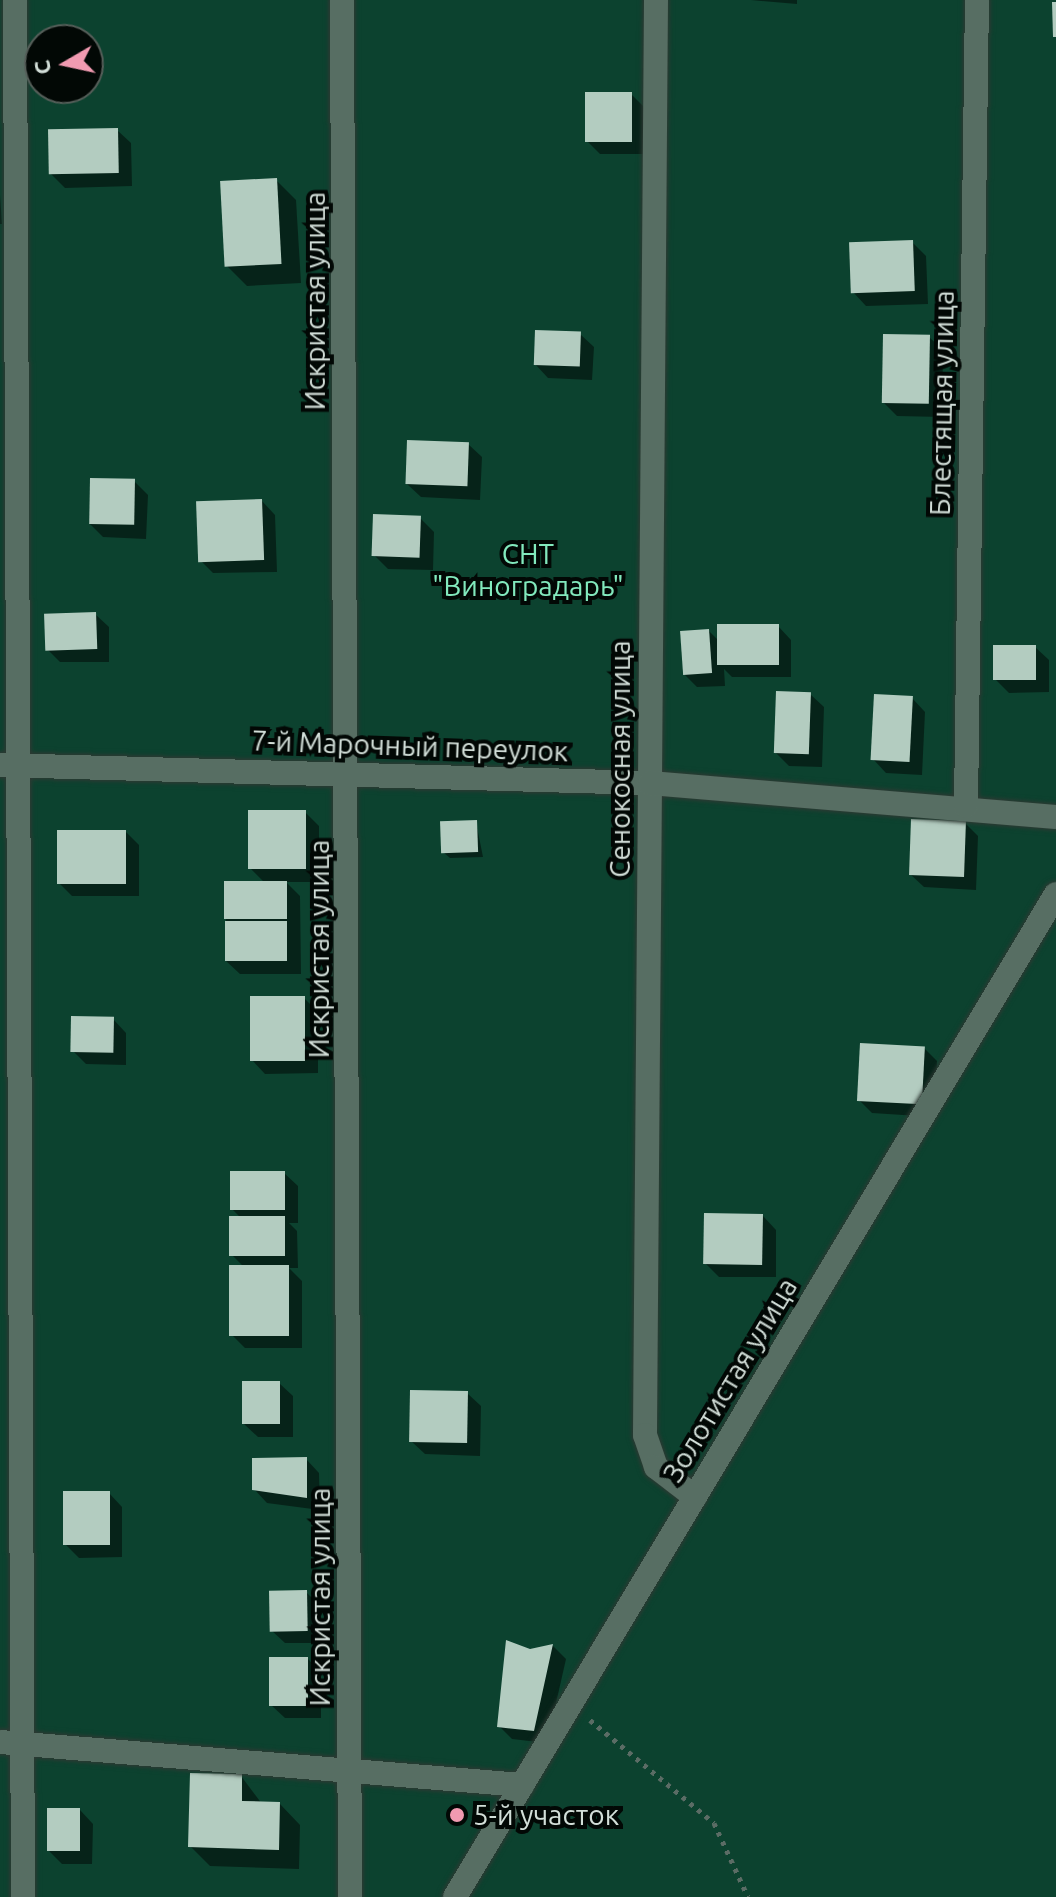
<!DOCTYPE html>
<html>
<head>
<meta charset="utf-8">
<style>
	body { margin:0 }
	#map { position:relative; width:1056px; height:1897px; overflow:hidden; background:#0b2018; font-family:Ubuntu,sans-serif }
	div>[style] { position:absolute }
	.green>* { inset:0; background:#0c422f }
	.shadow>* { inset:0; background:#0007 }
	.building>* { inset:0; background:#b3ccc0; transform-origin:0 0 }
	.path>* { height:5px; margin-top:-2.5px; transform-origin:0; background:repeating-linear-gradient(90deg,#5b6c65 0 4px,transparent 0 10px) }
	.roads { filter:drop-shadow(0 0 2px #2e3933) drop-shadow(0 0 2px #2e3933) }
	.minor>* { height:24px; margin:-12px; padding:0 12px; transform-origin:12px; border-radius:12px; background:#576e63 }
	.dots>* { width:22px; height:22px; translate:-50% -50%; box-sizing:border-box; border:4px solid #020805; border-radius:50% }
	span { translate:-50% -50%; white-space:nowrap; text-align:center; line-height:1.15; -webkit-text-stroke:8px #020805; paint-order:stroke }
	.street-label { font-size:28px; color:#d2ded8 }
	.park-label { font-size:28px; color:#82e9bd }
	.poi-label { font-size:28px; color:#d2ded8 }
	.left { translate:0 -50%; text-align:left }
	.north { position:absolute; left:24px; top:24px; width:80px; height:80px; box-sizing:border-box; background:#020805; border:2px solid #555e59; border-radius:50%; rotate:261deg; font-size:22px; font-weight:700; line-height:32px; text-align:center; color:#d2ded8 }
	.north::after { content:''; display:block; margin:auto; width:28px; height:36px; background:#f19ab1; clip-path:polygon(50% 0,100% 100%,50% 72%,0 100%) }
</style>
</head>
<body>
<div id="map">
	<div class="green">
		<i style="clip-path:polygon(evenodd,0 0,1056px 0,1056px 1897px,0 1897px,0 0,40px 40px,88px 40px,88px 88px,40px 88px,40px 40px)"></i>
	</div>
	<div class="shadow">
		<i style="clip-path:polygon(751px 0,797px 0,797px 4px)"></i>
		<i style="clip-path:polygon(631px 94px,645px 108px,644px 154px,600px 154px,587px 141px)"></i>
		<i style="clip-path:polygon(117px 130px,131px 143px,132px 186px,65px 188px,51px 174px)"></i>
		<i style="clip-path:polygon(276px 180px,296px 200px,301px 283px,247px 286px,227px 266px)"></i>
		<i style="clip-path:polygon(0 195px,2px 224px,0 224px)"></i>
		<i style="clip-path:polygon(912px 242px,926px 256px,928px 304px,866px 306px,853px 292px)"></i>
		<i style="clip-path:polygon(580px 334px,594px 347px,592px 380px,548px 378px,535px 364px)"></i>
		<i style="clip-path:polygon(929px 337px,943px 350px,942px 417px,897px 416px,884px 403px)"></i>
		<i style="clip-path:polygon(468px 444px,482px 457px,480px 500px,421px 497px,407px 484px)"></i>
		<i style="clip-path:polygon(134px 481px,148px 495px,146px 539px,103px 537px,90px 524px)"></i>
		<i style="clip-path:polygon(262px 501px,275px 515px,277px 572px,213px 573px,200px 560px)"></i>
		<i style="clip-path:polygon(420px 518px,434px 532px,433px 570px,388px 569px,374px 555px)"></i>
		<i style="clip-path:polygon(95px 614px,109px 627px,109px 662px,60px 662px,47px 649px)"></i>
		<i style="clip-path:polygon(778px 626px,791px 640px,791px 677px,732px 677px,724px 669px,725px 686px,697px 687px,684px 674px,709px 631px,719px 641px)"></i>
		<i style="clip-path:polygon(1035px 647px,1049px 660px,1049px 692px,1009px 693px,996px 680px)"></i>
		<i style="clip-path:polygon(810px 694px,824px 707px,822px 767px,789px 766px,776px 753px)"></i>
		<i style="clip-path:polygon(912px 698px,925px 712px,922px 775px,886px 773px,873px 759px)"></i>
		<i style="clip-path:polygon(305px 812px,319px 826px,319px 882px,286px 882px,300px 896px,301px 974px,240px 974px,226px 961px,226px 918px,265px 883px,251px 869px)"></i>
		<i style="clip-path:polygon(476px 822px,483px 857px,450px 858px,443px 852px)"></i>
		<i style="clip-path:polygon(965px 823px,978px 836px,976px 890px,924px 887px,910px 874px)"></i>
		<i style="clip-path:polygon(126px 832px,139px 845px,139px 896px,72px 896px,59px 883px)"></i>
		<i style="clip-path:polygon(304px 998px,318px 1012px,318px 1073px,265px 1074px,252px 1060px)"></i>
		<i style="clip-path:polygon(113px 1019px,126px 1033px,126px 1065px,86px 1064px,73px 1051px)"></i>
		<i style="clip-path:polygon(924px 1048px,937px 1061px,934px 1117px,872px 1113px,859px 1100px)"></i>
		<i style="clip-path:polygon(284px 1173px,298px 1186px,298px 1223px,289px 1223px,297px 1231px,298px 1268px,289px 1268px,302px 1281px,302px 1348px,245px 1348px,232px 1335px,244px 1267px,232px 1255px,241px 1218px,232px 1209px)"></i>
		<i style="clip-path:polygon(763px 1216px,776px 1230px,776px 1277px,719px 1277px,705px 1263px)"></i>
		<i style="clip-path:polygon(279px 1383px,293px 1396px,293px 1437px,258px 1437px,244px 1424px)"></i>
		<i style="clip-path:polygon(467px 1393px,481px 1406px,480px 1456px,425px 1454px,411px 1441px)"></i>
		<i style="clip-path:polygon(306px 1459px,319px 1473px,320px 1510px,267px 1503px,254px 1489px)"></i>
		<i style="clip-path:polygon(109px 1493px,122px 1507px,122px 1557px,79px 1558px,65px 1544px)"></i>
		<i style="clip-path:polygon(306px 1592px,320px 1606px,320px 1643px,285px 1643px,271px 1630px)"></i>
		<i style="clip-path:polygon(553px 1646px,566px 1659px,547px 1743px,512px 1739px,499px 1726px,530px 1651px)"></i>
		<i style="clip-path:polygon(308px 1659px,321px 1673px,321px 1718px,285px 1718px,271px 1705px)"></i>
		<i style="clip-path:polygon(241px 1776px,262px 1804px,280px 1804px,300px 1825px,299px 1869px,210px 1866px,190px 1846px)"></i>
		<i style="clip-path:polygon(80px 1810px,93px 1824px,92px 1864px,62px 1864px,48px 1850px)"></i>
	</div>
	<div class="building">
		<i style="clip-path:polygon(1052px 2px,1056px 2px,1056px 37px,1053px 37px)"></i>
		<i style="left:585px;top:92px;width:47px;height:50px"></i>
		<i style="left:118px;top:128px;width:45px;height:70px;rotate:89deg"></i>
		<i style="left:277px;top:178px;width:86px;height:57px;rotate:87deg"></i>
		<i style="left:913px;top:240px;width:51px;height:64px;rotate:88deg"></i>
		<i style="left:535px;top:330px;width:46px;height:35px;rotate:2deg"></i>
		<i style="left:883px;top:334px;width:47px;height:69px;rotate:1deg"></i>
		<i style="left:407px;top:440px;width:62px;height:44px;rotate:2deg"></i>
		<i style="left:90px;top:478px;width:45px;height:46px;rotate:1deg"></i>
		<i style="left:262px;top:499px;width:61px;height:66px;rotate:88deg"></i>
		<i style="left:373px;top:514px;width:48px;height:42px;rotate:2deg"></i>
		<i style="left:96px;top:612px;width:37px;height:52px;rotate:88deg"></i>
		<i style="left:717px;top:624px;width:62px;height:41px"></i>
		<i style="left:709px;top:629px;width:44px;height:29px;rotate:86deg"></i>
		<i style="left:993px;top:645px;width:43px;height:35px"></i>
		<i style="left:776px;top:691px;width:35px;height:62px;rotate:2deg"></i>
		<i style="left:874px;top:694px;width:39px;height:66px;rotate:3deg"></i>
		<i style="left:306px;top:810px;width:59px;height:58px;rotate:90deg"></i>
		<i style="left:911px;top:819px;width:55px;height:56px;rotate:2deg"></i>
		<i style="left:477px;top:820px;width:32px;height:37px;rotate:88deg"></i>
		<i style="left:57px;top:830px;width:69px;height:54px"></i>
		<i style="left:224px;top:881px;width:63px;height:38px"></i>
		<i style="left:225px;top:921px;width:62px;height:40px"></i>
		<i style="left:305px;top:996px;width:65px;height:55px;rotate:90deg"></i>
		<i style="left:71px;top:1016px;width:43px;height:36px;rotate:1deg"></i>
		<i style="left:860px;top:1043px;width:65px;height:58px;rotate:3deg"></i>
		<i style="left:230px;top:1171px;width:55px;height:39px"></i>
		<i style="left:704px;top:1213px;width:59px;height:51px;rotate:1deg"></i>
		<i style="left:229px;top:1216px;width:56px;height:40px"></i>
		<i style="left:229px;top:1265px;width:60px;height:71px"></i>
		<i style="left:242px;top:1381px;width:38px;height:43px"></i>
		<i style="left:410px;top:1390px;width:58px;height:52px;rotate:1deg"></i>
		<i style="clip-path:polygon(307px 1457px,307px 1498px,252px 1490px,252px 1458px)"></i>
		<i style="left:63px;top:1491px;width:47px;height:54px"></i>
		<i style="left:307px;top:1590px;width:41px;height:38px;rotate:89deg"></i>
		<i style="clip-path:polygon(506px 1640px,530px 1649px,553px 1644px,534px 1731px,497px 1727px)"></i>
		<i style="left:269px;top:1657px;width:39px;height:49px"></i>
		<i style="clip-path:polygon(190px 1773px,242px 1774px,242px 1801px,280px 1802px,279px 1850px,188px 1847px)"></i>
		<i style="left:47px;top:1808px;width:33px;height:43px"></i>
	</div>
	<div class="path">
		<i style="left:590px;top:1720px;width:161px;rotate:39.7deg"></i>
		<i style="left:714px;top:1823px;width:81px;rotate:65.3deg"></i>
	</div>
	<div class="roads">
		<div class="minor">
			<i style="left:15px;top:0;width:1897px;rotate:89.76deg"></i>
			<i style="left:342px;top:0;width:1897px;rotate:89.76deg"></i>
			<i style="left:656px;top:0;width:1435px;rotate:90.44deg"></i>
			<i style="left:645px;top:1435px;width:34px;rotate:71deg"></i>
			<i style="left:656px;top:1467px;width:49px;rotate:37.6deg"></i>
			<i style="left:0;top:765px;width:650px;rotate:1.59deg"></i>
			<i style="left:650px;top:783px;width:407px;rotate:4.8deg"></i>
			<i style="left:966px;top:806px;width:806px;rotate:-89.22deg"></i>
			<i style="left:0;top:1742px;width:524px;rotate:4.71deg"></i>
			<i style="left:455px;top:1897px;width:1169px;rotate:-59.07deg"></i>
		</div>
	</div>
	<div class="dots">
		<i style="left:457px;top:1815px;background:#f19ab1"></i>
	</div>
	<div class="street-label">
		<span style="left:315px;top:301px;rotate:-90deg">Искристая улица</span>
		<span style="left:942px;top:403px;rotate:-89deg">Блестящая улица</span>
		<span style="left:410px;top:746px;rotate:2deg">7-й Марочный переулок</span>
		<span style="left:620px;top:759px;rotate:-90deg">Сенокосная улица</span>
		<span style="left:319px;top:949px;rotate:-90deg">Искристая улица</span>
		<span style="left:730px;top:1380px;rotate:-59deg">Золотистая улица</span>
		<span style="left:320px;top:1597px;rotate:-90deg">Искристая улица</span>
	</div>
	<div class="park-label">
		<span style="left:528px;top:570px">СНТ<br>"Виноградарь"</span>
	</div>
	<div class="poi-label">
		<span class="left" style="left:473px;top:1815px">5-й участок</span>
	</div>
	<div class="north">С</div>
</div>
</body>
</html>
